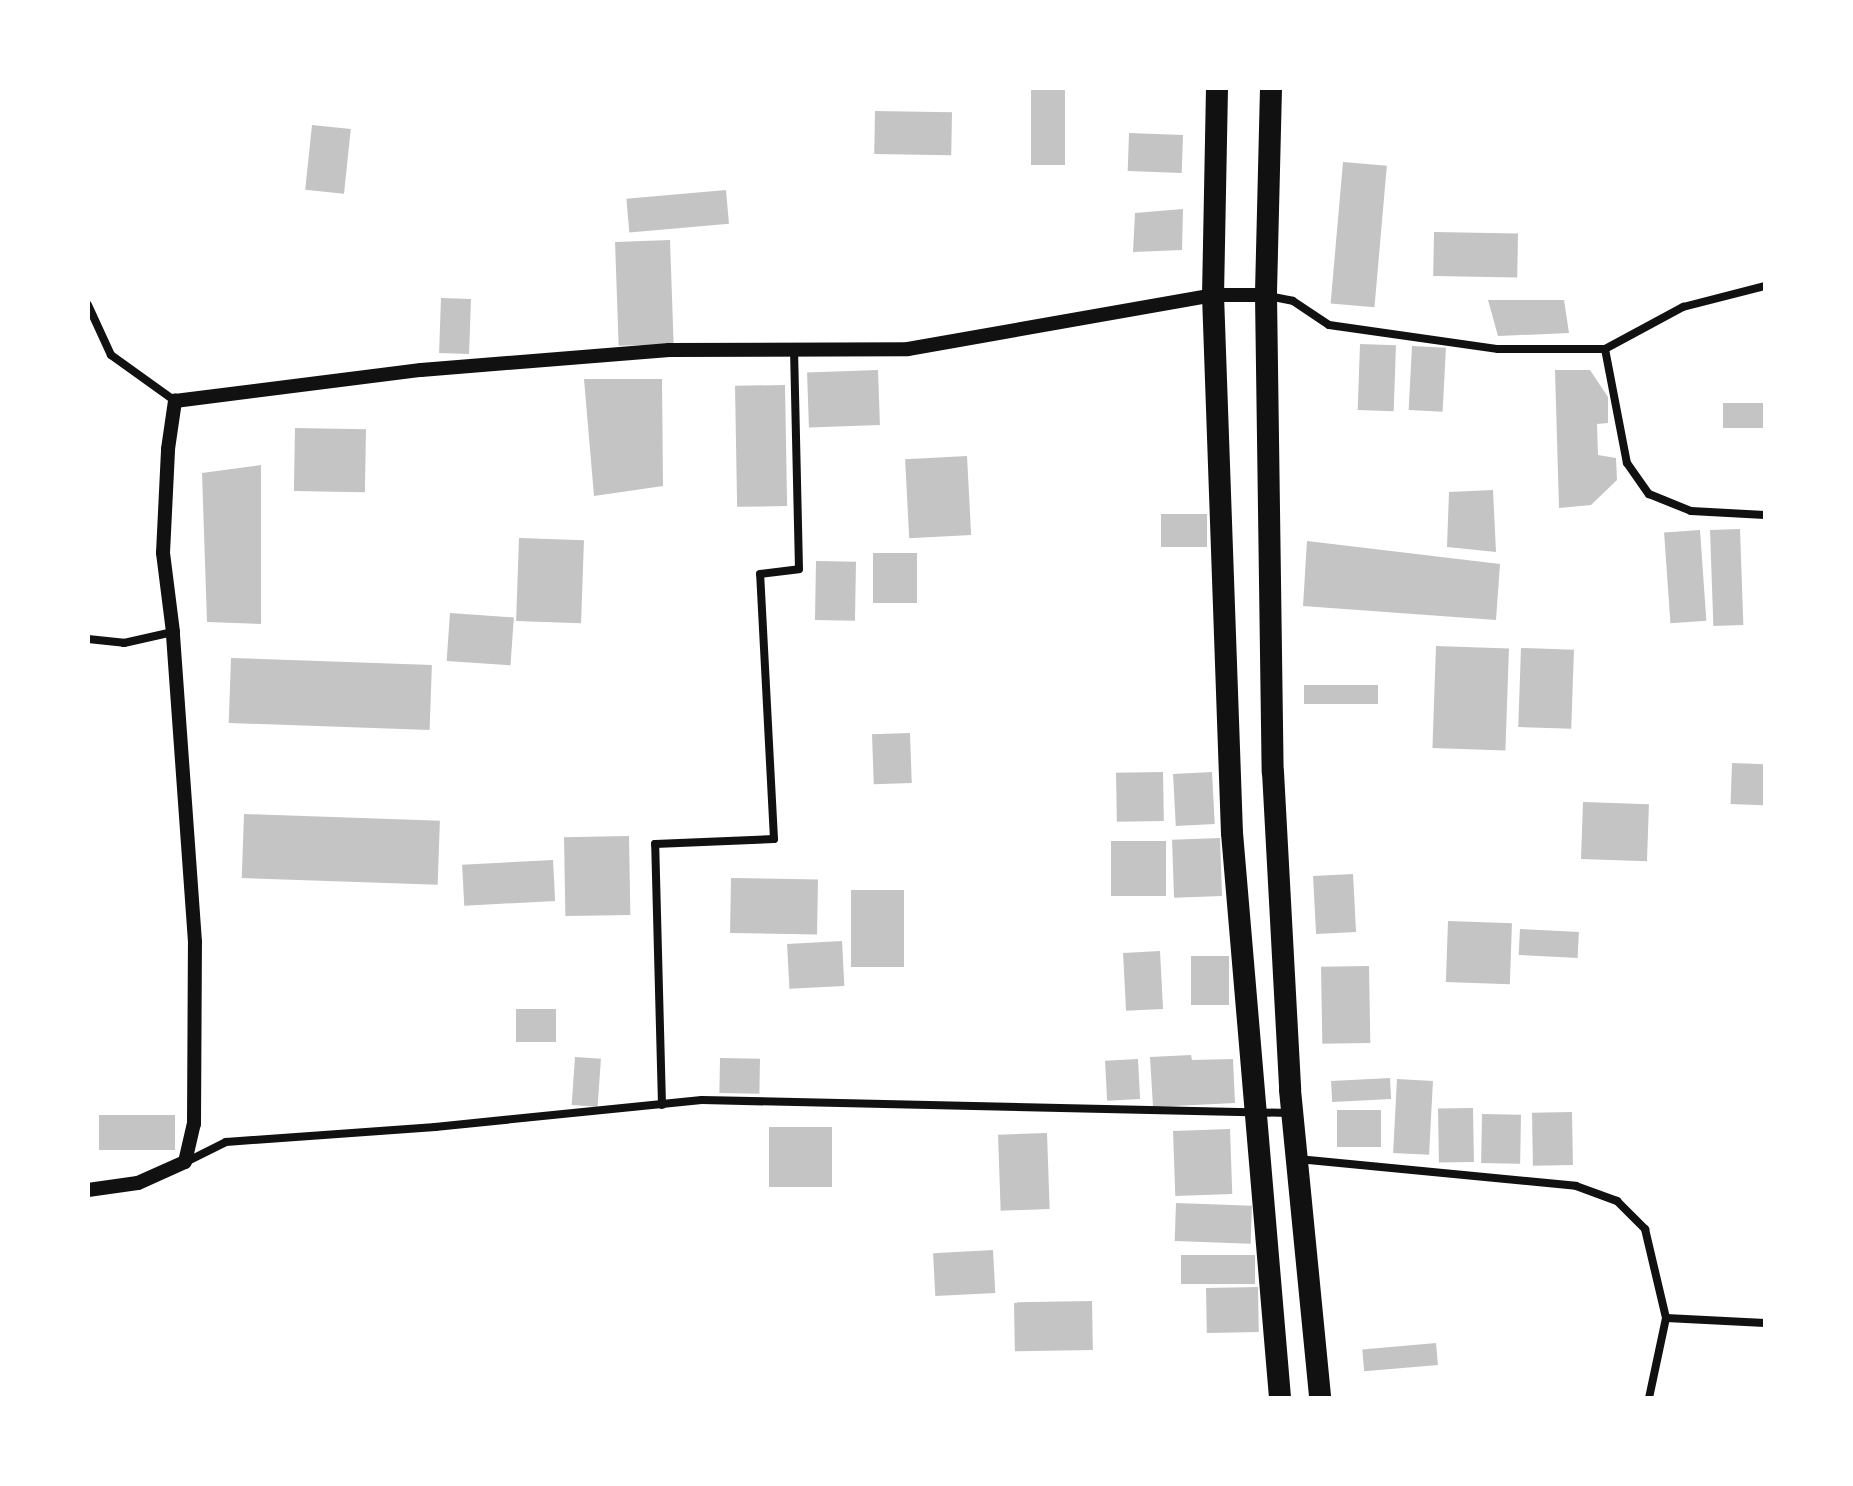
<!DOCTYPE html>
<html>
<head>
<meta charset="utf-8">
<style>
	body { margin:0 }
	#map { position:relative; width:1853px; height:1486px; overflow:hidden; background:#fff; font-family:"Asap Condensed",sans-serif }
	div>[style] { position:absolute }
	.building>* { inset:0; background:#c4c4c4; transform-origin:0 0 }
	.minor>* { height:8px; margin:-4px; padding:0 4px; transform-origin:4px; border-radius:4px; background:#111 }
	.tertiary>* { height:14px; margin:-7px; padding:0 7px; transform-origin:7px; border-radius:7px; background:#111 }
	.trunk>* { height:22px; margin:-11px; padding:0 11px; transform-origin:11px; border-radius:11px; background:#111 }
	span { translate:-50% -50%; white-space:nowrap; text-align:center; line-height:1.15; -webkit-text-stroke:8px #fff; paint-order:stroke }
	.frame { position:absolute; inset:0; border:90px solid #fff; pointer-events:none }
</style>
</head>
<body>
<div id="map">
	<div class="building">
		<i style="left:1031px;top:88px;width:34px;height:77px"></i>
		<i style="left:875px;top:111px;width:77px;height:43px;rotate:1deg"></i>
		<i style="left:312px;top:125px;width:39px;height:65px;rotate:6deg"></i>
		<i style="left:1183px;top:135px;width:38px;height:54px;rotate:92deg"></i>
		<i style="left:1343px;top:162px;width:44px;height:142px;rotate:5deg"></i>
		<i style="left:726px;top:190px;width:34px;height:100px;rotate:85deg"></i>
		<i style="clip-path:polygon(1183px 209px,1182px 250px,1133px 252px,1135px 213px)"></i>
		<i style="left:1434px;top:232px;width:84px;height:44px;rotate:1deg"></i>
		<i style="left:670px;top:240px;width:104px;height:55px;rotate:88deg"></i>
		<i style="left:441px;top:298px;width:30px;height:55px;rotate:2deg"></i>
		<i style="clip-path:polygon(1488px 300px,1564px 300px,1569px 333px,1498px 336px)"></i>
		<i style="left:1360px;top:344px;width:36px;height:66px;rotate:2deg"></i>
		<i style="left:1412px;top:346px;width:34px;height:64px;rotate:3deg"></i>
		<i style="left:878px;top:370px;width:55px;height:71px;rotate:88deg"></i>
		<i style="clip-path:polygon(1555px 370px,1590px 370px,1608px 397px,1608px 423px,1597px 424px,1598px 455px,1616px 458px,1617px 480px,1591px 505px,1559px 508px)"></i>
		<i style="clip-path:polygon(584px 379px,662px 379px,663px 486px,594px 496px)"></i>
		<i style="left:785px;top:385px;width:121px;height:50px;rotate:89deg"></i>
		<i style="left:1765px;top:403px;width:25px;height:42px;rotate:90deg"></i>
		<i style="left:295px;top:428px;width:71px;height:63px;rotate:1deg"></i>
		<i style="left:967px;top:456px;width:79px;height:62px;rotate:87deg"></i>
		<i style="clip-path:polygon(261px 465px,261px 624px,207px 622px,202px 473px)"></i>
		<i style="clip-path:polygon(1493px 490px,1496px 552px,1447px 547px,1449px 492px)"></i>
		<i style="left:1207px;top:514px;width:33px;height:46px;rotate:90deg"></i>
		<i style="left:1740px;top:529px;width:96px;height:30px;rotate:88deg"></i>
		<i style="left:1700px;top:530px;width:91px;height:36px;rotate:86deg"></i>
		<i style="left:519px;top:538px;width:65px;height:83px;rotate:2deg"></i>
		<i style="clip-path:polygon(1307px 541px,1500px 564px,1496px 620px,1303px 606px)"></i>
		<i style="left:873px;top:553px;width:44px;height:50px"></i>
		<i style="left:816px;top:561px;width:40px;height:59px;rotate:1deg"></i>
		<i style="left:450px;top:613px;width:64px;height:48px;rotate:4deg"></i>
		<i style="left:1436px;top:646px;width:73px;height:102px;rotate:2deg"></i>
		<i style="left:1521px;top:648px;width:53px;height:79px;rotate:2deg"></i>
		<i style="left:231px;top:658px;width:201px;height:65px;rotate:2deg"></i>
		<i style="left:1378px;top:685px;width:19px;height:74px;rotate:90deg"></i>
		<i style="left:910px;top:733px;width:50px;height:38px;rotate:88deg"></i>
		<i style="left:1732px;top:763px;width:33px;height:41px;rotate:2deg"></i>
		<i style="left:1163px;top:772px;width:49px;height:47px;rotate:89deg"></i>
		<i style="left:1212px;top:772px;width:52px;height:39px;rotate:87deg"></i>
		<i style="left:1583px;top:802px;width:66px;height:57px;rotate:2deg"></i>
		<i style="left:244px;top:814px;width:196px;height:64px;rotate:2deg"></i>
		<i style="left:629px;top:836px;width:79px;height:65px;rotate:89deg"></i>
		<i style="left:1220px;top:838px;width:58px;height:48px;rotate:88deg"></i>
		<i style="left:1111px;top:841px;width:55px;height:55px"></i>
		<i style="left:553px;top:860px;width:41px;height:91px;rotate:87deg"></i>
		<i style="left:1353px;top:874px;width:58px;height:40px;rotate:87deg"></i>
		<i style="left:731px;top:878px;width:87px;height:55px;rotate:1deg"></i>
		<i style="left:851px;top:890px;width:53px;height:77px"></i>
		<i style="left:1448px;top:921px;width:64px;height:61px;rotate:2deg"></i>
		<i style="left:1520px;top:929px;width:59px;height:26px;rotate:3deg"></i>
		<i style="left:842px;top:941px;width:45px;height:55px;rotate:87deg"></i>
		<i style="left:1160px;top:951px;width:58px;height:37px;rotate:87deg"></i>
		<i style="left:1191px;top:956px;width:38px;height:49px"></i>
		<i style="left:1369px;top:966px;width:77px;height:48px;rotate:89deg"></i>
		<i style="left:516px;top:1009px;width:40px;height:33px"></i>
		<i style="clip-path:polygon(1191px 1055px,1192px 1060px,1233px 1059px,1235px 1103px,1153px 1107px,1150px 1057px)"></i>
		<i style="left:575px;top:1057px;width:26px;height:48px;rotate:4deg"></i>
		<i style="left:720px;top:1058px;width:40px;height:35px;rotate:1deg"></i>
		<i style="left:1138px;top:1059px;width:40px;height:33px;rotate:87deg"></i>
		<i style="left:1390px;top:1078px;width:21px;height:59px;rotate:87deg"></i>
		<i style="left:1397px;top:1079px;width:36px;height:74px;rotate:3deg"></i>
		<i style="left:1473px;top:1108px;width:54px;height:35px;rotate:89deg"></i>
		<i style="left:1337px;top:1110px;width:44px;height:37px"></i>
		<i style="left:1572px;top:1112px;width:53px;height:40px;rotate:89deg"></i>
		<i style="left:1482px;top:1114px;width:39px;height:49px;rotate:1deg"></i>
		<i style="left:99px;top:1115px;width:76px;height:35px"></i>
		<i style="left:769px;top:1127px;width:63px;height:60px"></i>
		<i style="left:1230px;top:1129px;width:65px;height:57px;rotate:88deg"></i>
		<i style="left:1047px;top:1133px;width:76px;height:49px;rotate:88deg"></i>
		<i style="left:1176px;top:1203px;width:76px;height:38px;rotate:2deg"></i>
		<i style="left:993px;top:1250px;width:43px;height:60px;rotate:87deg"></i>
		<i style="left:1255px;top:1255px;width:29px;height:74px;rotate:90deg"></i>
		<i style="left:1258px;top:1287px;width:45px;height:52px;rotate:89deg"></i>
		<i style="left:1092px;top:1301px;width:49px;height:78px;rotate:89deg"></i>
		<i style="left:1436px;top:1343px;width:22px;height:74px;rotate:85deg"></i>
	</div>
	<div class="minor">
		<i style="left:1268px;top:296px;width:25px;rotate:11deg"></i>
		<i style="left:1293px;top:301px;width:43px;rotate:33.7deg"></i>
		<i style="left:1329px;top:325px;width:171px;rotate:8.1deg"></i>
		<i style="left:1498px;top:349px;width:107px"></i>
		<i style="left:1605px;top:349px;width:89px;rotate:-28.3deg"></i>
		<i style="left:1683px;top:307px;width:85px;rotate:-14.4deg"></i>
		<i style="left:88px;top:305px;width:55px;rotate:65.3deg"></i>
		<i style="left:111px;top:355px;width:79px;rotate:35.7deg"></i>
		<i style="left:1605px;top:349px;width:116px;rotate:79.1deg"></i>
		<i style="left:1627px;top:463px;width:38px;rotate:55deg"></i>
		<i style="left:1649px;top:494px;width:45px;rotate:22deg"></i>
		<i style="left:1691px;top:511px;width:74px;rotate:3.1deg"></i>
		<i style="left:88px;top:639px;width:36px;rotate:6deg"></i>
		<i style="left:124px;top:643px;width:50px;rotate:-12.7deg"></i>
		<i style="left:662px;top:1105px;width:261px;rotate:-91.5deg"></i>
		<i style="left:655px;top:844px;width:119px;rotate:-2.4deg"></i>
		<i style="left:774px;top:839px;width:265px;rotate:-93deg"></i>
		<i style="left:760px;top:574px;width:39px;rotate:-7deg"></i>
		<i style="left:799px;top:569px;width:222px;rotate:-91.3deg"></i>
		<i style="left:1298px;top:1159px;width:279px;rotate:5.5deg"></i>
		<i style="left:1576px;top:1186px;width:44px;rotate:20.1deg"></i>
		<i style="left:1617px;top:1201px;width:40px;rotate:45deg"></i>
		<i style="left:1645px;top:1229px;width:91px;rotate:76.7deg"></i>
		<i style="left:1666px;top:1318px;width:82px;rotate:102deg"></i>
		<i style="left:186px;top:1162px;width:45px;rotate:-26.6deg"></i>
		<i style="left:226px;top:1142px;width:210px;rotate:-4.1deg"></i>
		<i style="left:435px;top:1127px;width:268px;rotate:-5.8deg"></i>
		<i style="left:702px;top:1100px;width:588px;rotate:1.27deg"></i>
		<i style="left:1666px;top:1318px;width:99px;rotate:2.9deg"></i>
	</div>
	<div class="tertiary">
		<i style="left:88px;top:1190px;width:50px;rotate:-8deg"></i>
		<i style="left:138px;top:1183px;width:51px;rotate:-24.1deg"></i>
		<i style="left:185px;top:1162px;width:39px;rotate:-77deg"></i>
		<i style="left:194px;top:1124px;width:182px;rotate:-89.7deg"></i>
		<i style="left:195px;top:942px;width:311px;rotate:-94.1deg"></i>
		<i style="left:173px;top:632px;width:80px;rotate:-97.2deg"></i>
		<i style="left:163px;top:553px;width:104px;rotate:-87.2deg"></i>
		<i style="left:168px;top:449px;width:49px;rotate:-81.7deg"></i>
		<i style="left:175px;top:401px;width:248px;rotate:-7.2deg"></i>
		<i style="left:421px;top:370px;width:249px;rotate:-4.6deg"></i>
		<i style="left:669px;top:350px;width:239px;rotate:-0.2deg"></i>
		<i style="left:908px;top:349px;width:310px;rotate:-10deg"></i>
		<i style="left:1213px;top:295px;width:53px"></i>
	</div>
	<div class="trunk">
		<i style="left:1217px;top:88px;width:207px;rotate:91.1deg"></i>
		<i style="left:1213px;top:295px;width:538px;rotate:87.98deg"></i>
		<i style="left:1232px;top:833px;width:567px;rotate:85.14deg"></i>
		<i style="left:1271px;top:88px;width:207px;rotate:91.4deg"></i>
		<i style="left:1266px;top:295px;width:477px;rotate:89.2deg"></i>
		<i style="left:1273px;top:772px;width:318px;rotate:86.9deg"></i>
		<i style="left:1290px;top:1090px;width:309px;rotate:84.4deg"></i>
	</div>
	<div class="frame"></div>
</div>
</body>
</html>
